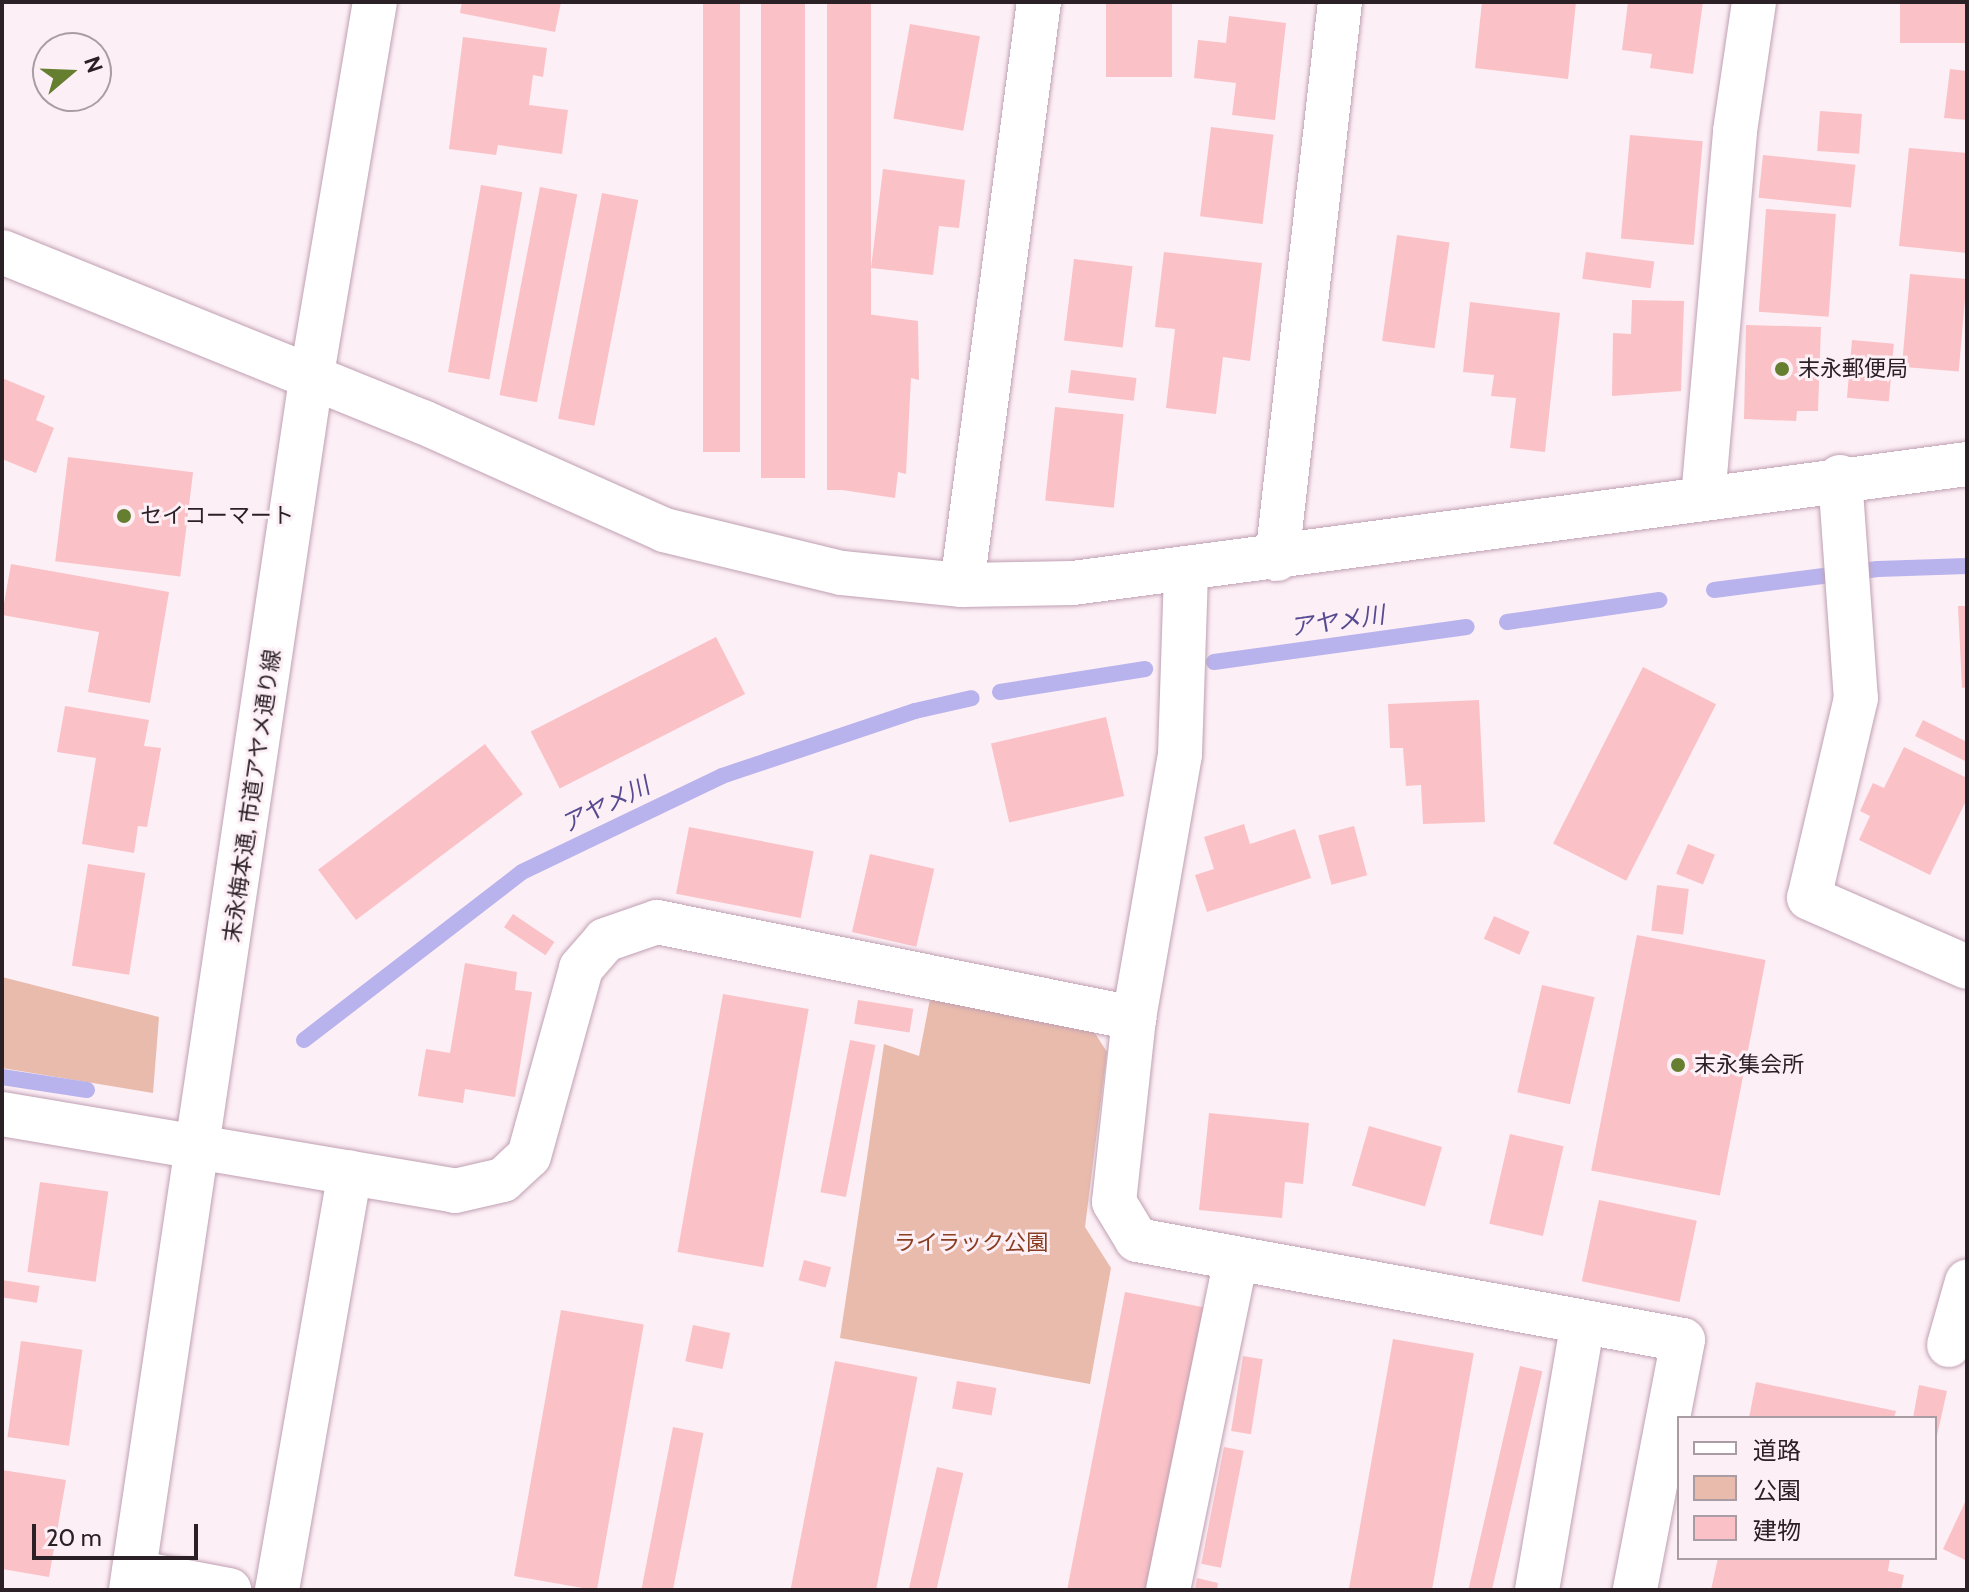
<!DOCTYPE html>
<html>
<head>
<meta charset="utf-8">
<style>
	body { margin:0 }
	#map { position:relative; width:1969px; height:1592px; overflow:hidden; background:#fdeff6; font-family:Cabin,"Noto Sans JP",sans-serif }
	div>[style] { position:absolute }
	.green>* { inset:0; background:#e8bbac }
	.stream>* { height:16px; margin:-8px; padding:0 8px; transform-origin:8px; border-radius:8px; background:#b8b3ec }
	.building>* { inset:0; background:#fac2c7; transform-origin:0 0 }
	.roads { filter:drop-shadow(0 0 2px #c0a0b2) drop-shadow(0 0 2px #c0a0b2) }
	.minor>* { height:44px; margin:-22px; padding:0 22px; transform-origin:22px; border-radius:22px; background:#fff }
	.dots>* { width:22px; height:22px; translate:-50% -50%; box-sizing:border-box; border:4px solid #fdeff6; border-radius:50% }
	span { translate:-50% -50%; white-space:nowrap; text-align:center; line-height:1.15; -webkit-text-stroke:6px #fdeff6; paint-order:stroke }
	.poi-label { font-size:22px; color:#2c2027 }
	.left { translate:0 -50%; text-align:left }
	.street-label { font-size:22px; color:#2c2027 }
	.park-label { font-size:22px; color:#883d20 }
	.water-label { font-size:24px; color:#564b91; font-style:italic }
	.frame { position:absolute; inset:0; border:4px solid #2c2027; pointer-events:none }
	.legend { position:absolute; left:1677px; top:1416px; width:260px; height:144px; box-sizing:border-box; background:#fdeff6; border:2px solid #a99ca3; margin:0; padding:10px 14px; list-style:none; font-size:24px; color:#2c2027 }
	.legend li { display:flex; align-items:center; gap:16px; height:40px }
	.legend b { width:40px; border:2px solid #a99ca3 }
	.north { position:absolute; left:32px; top:32px; width:80px; height:80px; box-sizing:border-box; background:#fdeff6; border:2px solid #a99ca3; border-radius:50%; rotate:71deg; font-size:22px; font-weight:700; line-height:32px; text-align:center; color:#2c2027 }
	.north::after { content:''; display:block; margin:auto; width:28px; height:36px; background:#667e30; clip-path:polygon(50% 0,100% 100%,50% 72%,0 100%) }
	.scale { position:absolute; left:32px; top:1524px; width:166px; height:36px; box-sizing:border-box; border:4px solid #2c2027; border-top:0; padding-left:10px; font-size:24px; line-height:28px; white-space:nowrap; color:#2c2027; -webkit-text-stroke:6px #fdeff6; paint-order:stroke }
</style>
</head>
<body>
<div id="map">
	<div class="green">
		<i style="clip-path:polygon(2px 977px,159px 1017px,153px 1093px,2px 1068px)"></i>
		<i style="clip-path:polygon(930px 999px,1091px 1027px,1107px 1052px,1085px 1227px,1111px 1268px,1090px 1384px,840px 1338px,884px 1044px,919px 1056px)"></i>
	</div>
	<div class="stream">
		<i style="left:1714px;top:590px;width:165px;rotate:-7.3deg"></i>
		<i style="left:1878px;top:569px;width:89px;rotate:-1.9deg"></i>
		<i style="left:1507px;top:622px;width:154px;rotate:-8.2deg"></i>
		<i style="left:1214px;top:662px;width:255px;rotate:-7.9deg"></i>
		<i style="left:1000px;top:692px;width:147px;rotate:-9deg"></i>
		<i style="left:304px;top:1040px;width:275px;rotate:-37.6deg"></i>
		<i style="left:522px;top:872px;width:222px;rotate:-25.6deg"></i>
		<i style="left:722px;top:776px;width:204px;rotate:-18.6deg"></i>
		<i style="left:915px;top:711px;width:58px;rotate:-12.8deg"></i>
		<i style="left:2px;top:1077px;width:86px;rotate:8.7deg"></i>
	</div>
	<div class="building">
		<i style="clip-path:polygon(462px 2px,561px 2px,555px 32px,460px 13px)"></i>
		<i style="left:703px;top:2px;width:37px;height:450px"></i>
		<i style="left:761px;top:2px;width:44px;height:476px"></i>
		<i style="left:827px;top:2px;width:44px;height:488px"></i>
		<i style="left:1106px;top:2px;width:66px;height:75px"></i>
		<i style="clip-path:polygon(1482px 2px,1576px 2px,1568px 79px,1475px 68px)"></i>
		<i style="clip-path:polygon(1628px 2px,1703px 2px,1693px 74px,1650px 68px,1652px 54px,1622px 50px)"></i>
		<i style="left:1900px;top:2px;width:67px;height:41px"></i>
		<i style="clip-path:polygon(1229px 16px,1286px 23px,1275px 120px,1232px 115px,1236px 83px,1194px 78px,1198px 40px,1226px 43px)"></i>
		<i style="left:910px;top:24px;width:71px;height:96px;rotate:10deg"></i>
		<i style="clip-path:polygon(463px 37px,547px 48px,543px 77px,533px 75px,529px 105px,568px 110px,562px 154px,498px 145px,496px 155px,449px 149px)"></i>
		<i style="clip-path:polygon(1950px 69px,1967px 71px,1967px 120px,1944px 118px)"></i>
		<i style="left:1820px;top:111px;width:42px;height:40px;rotate:4deg"></i>
		<i style="left:1211px;top:127px;width:63px;height:90px;rotate:7deg"></i>
		<i style="left:1630px;top:135px;width:73px;height:104px;rotate:5deg"></i>
		<i style="clip-path:polygon(1909px 148px,1967px 153px,1967px 253px,1899px 246px)"></i>
		<i style="left:1763px;top:155px;width:93px;height:43px;rotate:6deg"></i>
		<i style="clip-path:polygon(883px 169px,965px 180px,959px 228px,939px 226px,933px 275px,871px 268px)"></i>
		<i style="left:481px;top:185px;width:42px;height:190px;rotate:10deg"></i>
		<i style="left:540px;top:187px;width:38px;height:212px;rotate:11deg"></i>
		<i style="left:602px;top:193px;width:37px;height:230px;rotate:11deg"></i>
		<i style="left:1766px;top:209px;width:70px;height:103px;rotate:4deg"></i>
		<i style="left:1397px;top:235px;width:53px;height:107px;rotate:8deg"></i>
		<i style="clip-path:polygon(1164px 252px,1262px 263px,1250px 361px,1223px 357px,1216px 414px,1166px 408px,1175px 329px,1155px 327px)"></i>
		<i style="left:1586px;top:252px;width:69px;height:27px;rotate:8deg"></i>
		<i style="left:1074px;top:259px;width:59px;height:82px;rotate:7deg"></i>
		<i style="left:1910px;top:274px;width:57px;height:93px;rotate:5deg"></i>
		<i style="clip-path:polygon(1632px 300px,1684px 301px,1681px 391px,1612px 396px,1613px 333px,1631px 334px)"></i>
		<i style="clip-path:polygon(1470px 302px,1560px 313px,1545px 452px,1510px 448px,1516px 398px,1491px 396px,1494px 375px,1463px 372px)"></i>
		<i style="clip-path:polygon(852px 312px,918px 321px,919px 380px,911px 378px,906px 474px,898px 472px,895px 498px,829px 488px)"></i>
		<i style="clip-path:polygon(1746px 325px,1821px 327px,1818px 411px,1797px 411px,1796px 421px,1744px 419px)"></i>
		<i style="left:1852px;top:340px;width:42px;height:58px;rotate:5deg"></i>
		<i style="left:1071px;top:370px;width:66px;height:23px;rotate:7deg"></i>
		<i style="clip-path:polygon(2px 378px,45px 396px,36px 420px,54px 428px,36px 473px,2px 459px)"></i>
		<i style="left:1055px;top:407px;width:69px;height:94px;rotate:6deg"></i>
		<i style="left:68px;top:457px;width:126px;height:105px;rotate:7deg"></i>
		<i style="clip-path:polygon(11px 564px,169px 592px,150px 703px,88px 692px,99px 632px,2px 615px)"></i>
		<i style="clip-path:polygon(1958px 606px,1967px 606px,1967px 687px,1962px 688px)"></i>
		<i style="left:716px;top:637px;width:64px;height:208px;rotate:63deg"></i>
		<i style="left:1643px;top:667px;width:82px;height:198px;rotate:27deg"></i>
		<i style="clip-path:polygon(1479px 700px,1485px 822px,1423px 824px,1421px 785px,1406px 786px,1403px 748px,1390px 748px,1388px 704px)"></i>
		<i style="clip-path:polygon(65px 706px,149px 720px,144px 746px,161px 748px,147px 827px,138px 826px,134px 853px,82px 844px,96px 758px,57px 752px)"></i>
		<i style="left:1106px;top:717px;width:81px;height:118px;rotate:77deg"></i>
		<i style="clip-path:polygon(1923px 720px,1967px 742px,1967px 762px,1915px 736px)"></i>
		<i style="left:485px;top:744px;width:63px;height:209px;rotate:53deg"></i>
		<i style="clip-path:polygon(1904px 747px,1967px 778px,1967px 799px,1930px 875px,1859px 840px,1870px 816px,1860px 811px,1873px 783px,1884px 788px)"></i>
		<i style="clip-path:polygon(1244px 824px,1250px 844px,1295px 829px,1311px 878px,1207px 912px,1195px 875px,1214px 869px,1204px 837px)"></i>
		<i style="left:1354px;top:826px;width:51px;height:37px;rotate:75deg"></i>
		<i style="left:689px;top:827px;width:127px;height:68px;rotate:11deg"></i>
		<i style="left:1688px;top:844px;width:29px;height:32px;rotate:22deg"></i>
		<i style="left:870px;top:854px;width:66px;height:80px;rotate:13deg"></i>
		<i style="left:88px;top:864px;width:58px;height:103px;rotate:9deg"></i>
		<i style="left:1657px;top:885px;width:32px;height:46px;rotate:7deg"></i>
		<i style="left:513px;top:914px;width:50px;height:16px;rotate:34deg"></i>
		<i style="left:1494px;top:916px;width:39px;height:25px;rotate:24deg"></i>
		<i style="left:1637px;top:935px;width:131px;height:240px;rotate:11deg"></i>
		<i style="clip-path:polygon(465px 963px,517px 972px,515px 990px,532px 992px,515px 1097px,465px 1089px,463px 1103px,418px 1096px,426px 1049px,450px 1053px)"></i>
		<i style="left:1542px;top:985px;width:54px;height:110px;rotate:13deg"></i>
		<i style="left:723px;top:994px;width:87px;height:262px;rotate:10deg"></i>
		<i style="left:858px;top:1000px;width:56px;height:24px;rotate:9deg"></i>
		<i style="left:850px;top:1040px;width:26px;height:155px;rotate:11deg"></i>
		<i style="clip-path:polygon(1209px 1113px,1309px 1123px,1303px 1184px,1285px 1182px,1282px 1218px,1199px 1210px)"></i>
		<i style="left:1369px;top:1126px;width:76px;height:62px;rotate:16deg"></i>
		<i style="left:1510px;top:1134px;width:55px;height:92px;rotate:13deg"></i>
		<i style="left:40px;top:1182px;width:69px;height:91px;rotate:8deg"></i>
		<i style="left:1599px;top:1200px;width:100px;height:83px;rotate:12deg"></i>
		<i style="left:804px;top:1260px;width:28px;height:21px;rotate:15deg"></i>
		<i style="left:2px;top:1280px;width:38px;height:17px;rotate:9deg"></i>
		<i style="left:1125px;top:1292px;width:84px;height:304px;rotate:11deg"></i>
		<i style="left:561px;top:1310px;width:84px;height:270px;rotate:10deg"></i>
		<i style="left:693px;top:1325px;width:38px;height:37px;rotate:12deg"></i>
		<i style="left:1393px;top:1339px;width:82px;height:255px;rotate:10deg"></i>
		<i style="left:21px;top:1341px;width:62px;height:97px;rotate:8deg"></i>
		<i style="left:1243px;top:1356px;width:20px;height:76px;rotate:9deg"></i>
		<i style="left:835px;top:1361px;width:84px;height:233px;rotate:11deg"></i>
		<i style="left:1520px;top:1366px;width:23px;height:229px;rotate:13deg"></i>
		<i style="left:957px;top:1381px;width:40px;height:28px;rotate:10deg"></i>
		<i style="clip-path:polygon(1756px 1382px,1896px 1411px,1894px 1418px,1749px 1418px)"></i>
		<i style="clip-path:polygon(1919px 1385px,1947px 1391px,1936px 1440px,1935px 1418px,1913px 1418px)"></i>
		<i style="left:673px;top:1427px;width:31px;height:167px;rotate:11deg"></i>
		<i style="left:1224px;top:1447px;width:20px;height:119px;rotate:11deg"></i>
		<i style="left:937px;top:1467px;width:27px;height:125px;rotate:13deg"></i>
		<i style="clip-path:polygon(2px 1470px,66px 1480px,49px 1577px,2px 1569px)"></i>
		<i style="clip-path:polygon(1967px 1498px,1967px 1561px,1943px 1549px)"></i>
		<i style="clip-path:polygon(1718px 1558px,1890px 1558px,1888px 1571px,1904px 1575px,1901px 1590px,1711px 1590px)"></i>
		<i style="clip-path:polygon(1197px 1578px,1218px 1583px,1217px 1590px,1195px 1590px)"></i>
	</div>
	<div class="roads">
		<div class="minor">
			<i style="left:2px;top:252px;width:454px;rotate:22deg"></i>
			<i style="left:423px;top:422px;width:264px;rotate:24.1deg"></i>
			<i style="left:664px;top:530px;width:183px;rotate:13.6deg"></i>
			<i style="left:842px;top:573px;width:121px;rotate:5.7deg"></i>
			<i style="left:962px;top:585px;width:111px;rotate:-1deg"></i>
			<i style="left:1073px;top:583px;width:902px;rotate:-7.58deg"></i>
			<i style="left:1840px;top:477px;width:222px;rotate:85.9deg"></i>
			<i style="left:1856px;top:698px;width:205px;rotate:103.2deg"></i>
			<i style="left:1809px;top:898px;width:172px;rotate:23.6deg"></i>
			<i style="left:1703px;top:498px;width:368px;rotate:-85deg"></i>
			<i style="left:1735px;top:131px;width:130px;rotate:-81.6deg"></i>
			<i style="left:1277px;top:559px;width:561px;rotate:-83.55deg"></i>
			<i style="left:962px;top:585px;width:588px;rotate:-82.48deg"></i>
			<i style="left:1134px;top:1018px;width:268px;rotate:-80.1deg"></i>
			<i style="left:1180px;top:754px;width:182px;rotate:-88.1deg"></i>
			<i style="left:2px;top:1114px;width:459px;rotate:9.6deg"></i>
			<i style="left:455px;top:1191px;width:49px;rotate:-12.9deg"></i>
			<i style="left:503px;top:1180px;width:35px;rotate:-43deg"></i>
			<i style="left:529px;top:1156px;width:195px;rotate:-74.5deg"></i>
			<i style="left:581px;top:968px;width:37px;rotate:-49deg"></i>
			<i style="left:605px;top:940px;width:55px;rotate:-19.1deg"></i>
			<i style="left:657px;top:922px;width:487px;rotate:11.4deg"></i>
			<i style="left:1134px;top:1018px;width:185px;rotate:96.2deg"></i>
			<i style="left:1114px;top:1202px;width:44px;rotate:58.8deg"></i>
			<i style="left:1137px;top:1240px;width:555px;rotate:10.38deg"></i>
			<i style="left:1683px;top:1340px;width:255px;rotate:100.9deg"></i>
			<i style="left:1949px;top:1345px;width:66px;rotate:-74.1deg"></i>
			<i style="left:134px;top:1572px;width:97px;rotate:10.7deg"></i>
			<i style="left:131px;top:1590px;width:1223px;rotate:-81.54deg"></i>
			<i style="left:311px;top:380px;width:383px;rotate:-80.4deg"></i>
			<i style="left:277px;top:1590px;width:424px;rotate:-80.1deg"></i>
			<i style="left:1168px;top:1590px;width:338px;rotate:-78.4deg"></i>
			<i style="left:1537px;top:1590px;width:272px;rotate:-80.3deg"></i>
		</div>
	</div>
	<div class="dots">
		<i style="left:1782px;top:369px;background:#667e30"></i>
		<i style="left:124px;top:516px;background:#667e30"></i>
		<i style="left:1678px;top:1065px;background:#667e30"></i>
	</div>
	<div class="poi-label">
		<span class="left" style="left:1798px;top:369px">末永郵便局</span>
		<span class="left" style="left:140px;top:516px">セイコーマート</span>
		<span class="left" style="left:1694px;top:1065px">末永集会所</span>
	</div>
	<div class="street-label">
		<span style="left:252px;top:796px;rotate:-82deg">末永梅本通, 市道アヤメ通り線</span>
	</div>
	<div class="park-label">
		<span style="left:971px;top:1243px">ライラック公園</span>
	</div>
	<div class="water-label">
		<span style="left:1337px;top:621px;rotate:-8deg">アヤメ川</span>
		<span style="left:605px;top:805px;rotate:-26deg">アヤメ川</span>
	</div>
	<div class="frame"></div>
	<ul class="legend">
	<li><b style="height:10px;background:#fff"></b>道路</li>
	<li><b style="height:22px;background:#e8bbac"></b>公園</li>
	<li><b style="height:22px;background:#fac2c7"></b>建物</li>
	</ul>
	<div class="north">N</div>
	<div class="scale">20 m</div>
</div>
</body>
</html>
